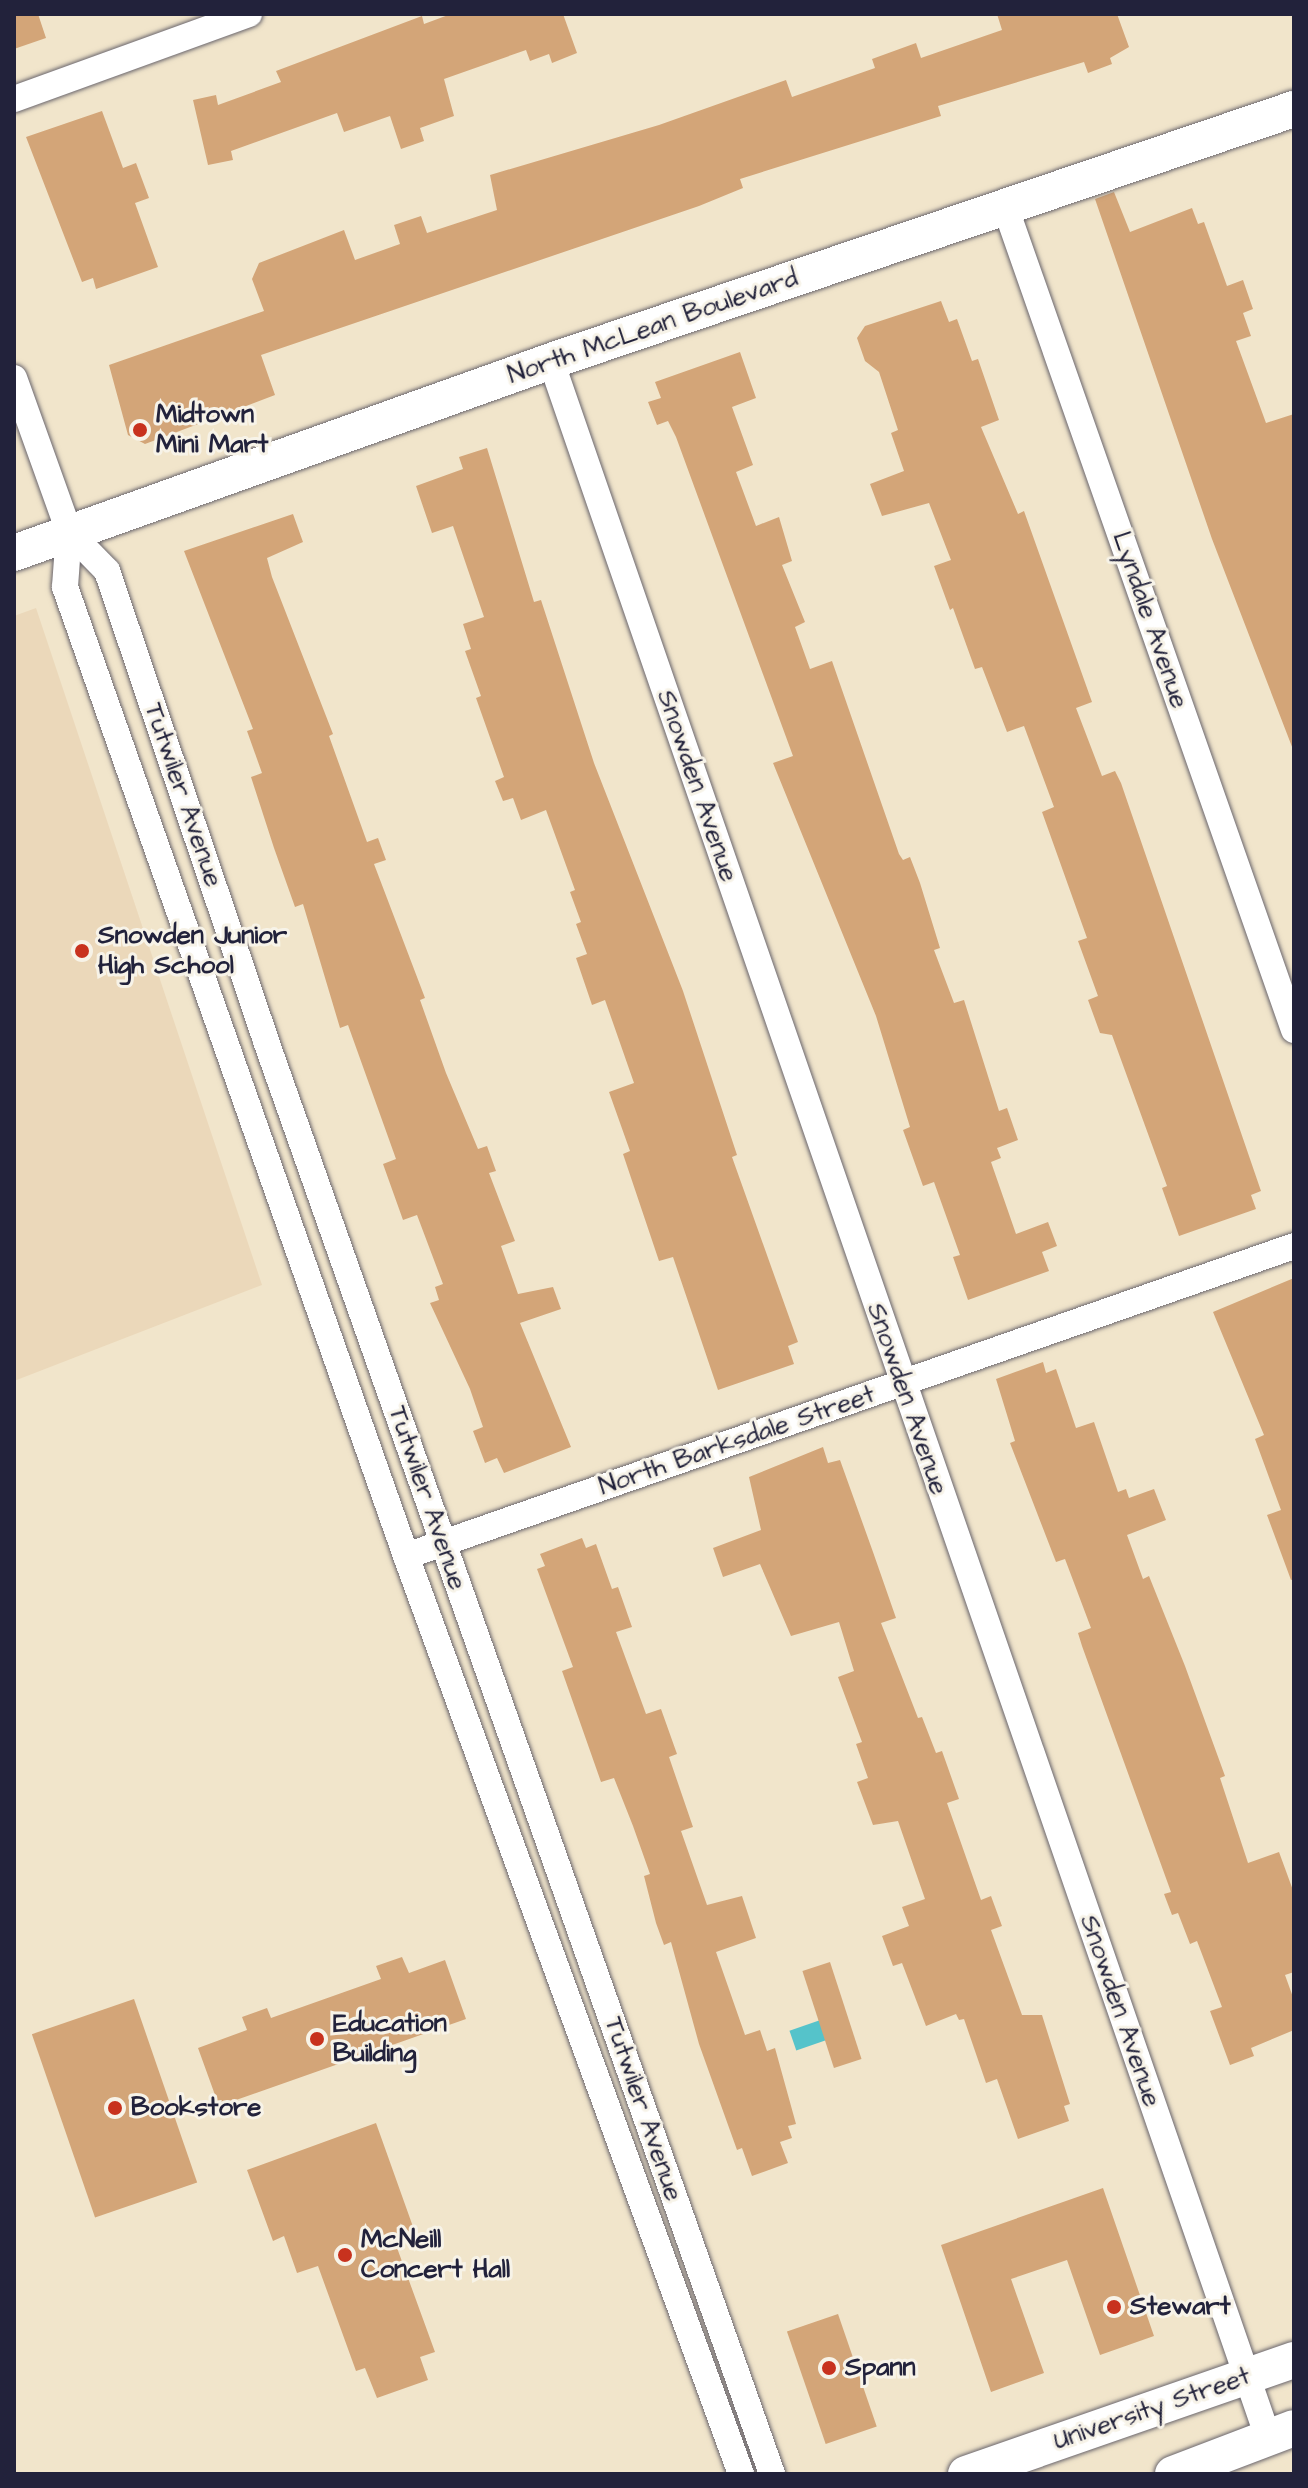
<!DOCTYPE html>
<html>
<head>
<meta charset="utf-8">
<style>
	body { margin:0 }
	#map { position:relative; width:1308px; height:2488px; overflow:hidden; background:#f1e5cb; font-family:"Architects Daughter",sans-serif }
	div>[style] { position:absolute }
	.built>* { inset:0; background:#ebd8ba }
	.water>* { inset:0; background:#55c3ca; transform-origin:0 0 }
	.building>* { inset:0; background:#d3a578; transform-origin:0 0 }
	.roads { filter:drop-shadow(0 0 2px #6a666d) drop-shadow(0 0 2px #6a666d) }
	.street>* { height:26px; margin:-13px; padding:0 13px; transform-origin:13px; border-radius:13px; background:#fff }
	.secondary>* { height:36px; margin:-18px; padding:0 18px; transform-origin:18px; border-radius:18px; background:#fff }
	.dots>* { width:22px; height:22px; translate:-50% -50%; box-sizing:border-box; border:4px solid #f7f3e8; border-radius:50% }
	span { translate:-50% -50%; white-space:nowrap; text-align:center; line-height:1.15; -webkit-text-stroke:6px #f7f3e8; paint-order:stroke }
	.street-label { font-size:26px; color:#22223b }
	.poi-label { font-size:26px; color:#22223b; font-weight:700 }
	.left { translate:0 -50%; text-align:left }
	.frame { position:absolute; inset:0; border:16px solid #22223b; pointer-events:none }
</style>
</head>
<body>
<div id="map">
	<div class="built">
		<i style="clip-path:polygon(36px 608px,262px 1285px,14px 1381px,14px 616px)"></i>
	</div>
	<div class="water">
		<i style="left:832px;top:2016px;width:21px;height:45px;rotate:71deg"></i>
	</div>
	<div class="building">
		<i style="clip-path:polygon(14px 14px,38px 14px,46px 38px,14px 49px)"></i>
		<i style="clip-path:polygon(451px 14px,563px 14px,577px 53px,552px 63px,549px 54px,530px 61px,526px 50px,444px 79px,454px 116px,420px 128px,424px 141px,401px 149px,390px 116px,344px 132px,337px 113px,231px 151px,233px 160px,208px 165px,193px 100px,216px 95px,218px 105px,281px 82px,276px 71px,422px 16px,424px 24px)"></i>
		<i style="clip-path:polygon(997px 14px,1117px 14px,1129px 47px,1110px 58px,1112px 64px,1088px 73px,1084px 62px,938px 106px,941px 116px,740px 179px,743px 188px,699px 206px,261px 355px,275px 395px,145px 444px,128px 435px,109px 365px,264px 311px,252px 279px,259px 263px,344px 230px,355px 260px,400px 244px,394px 225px,421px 216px,427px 233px,497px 210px,490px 175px,659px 125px,786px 80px,792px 97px,875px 68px,872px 59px,916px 43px,921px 58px,1002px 30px)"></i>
		<i style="clip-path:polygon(102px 111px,123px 168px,136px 163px,149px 198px,135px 203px,158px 267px,96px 289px,93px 278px,82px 282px,26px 137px)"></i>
		<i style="clip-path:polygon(1114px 192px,1130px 232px,1192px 208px,1198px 224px,1204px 222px,1227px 286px,1243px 280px,1253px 309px,1243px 313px,1251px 336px,1236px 341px,1266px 423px,1294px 414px,1294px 752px,1212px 539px,1095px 199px)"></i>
		<i style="clip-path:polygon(941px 301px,949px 322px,957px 319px,972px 361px,978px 359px,999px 420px,981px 427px,1018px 514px,1024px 511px,1092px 702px,1076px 708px,1102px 776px,1115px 771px,1121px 783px,1261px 1191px,1251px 1195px,1256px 1209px,1179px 1236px,1162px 1188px,1167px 1186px,1112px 1035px,1100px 1033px,1088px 1000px,1098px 996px,1078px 941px,1087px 938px,1042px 812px,1054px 807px,1024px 726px,1007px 732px,982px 667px,975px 669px,953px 608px,950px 610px,934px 566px,951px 560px,929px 503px,882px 516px,870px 484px,904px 471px,891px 433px,898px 430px,879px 372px,865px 361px,857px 338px,865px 326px)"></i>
		<i style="clip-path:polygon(740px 352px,756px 398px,732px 407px,753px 465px,736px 472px,756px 526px,779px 517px,792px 561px,782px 565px,805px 622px,795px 627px,810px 669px,832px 661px,899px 854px,903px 860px,910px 857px,920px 883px,940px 948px,934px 950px,954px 1003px,964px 1000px,999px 1111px,1007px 1108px,1018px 1140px,997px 1148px,1001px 1158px,991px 1162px,1016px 1234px,1048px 1222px,1057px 1246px,1042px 1252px,1049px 1271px,968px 1300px,953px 1257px,960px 1255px,934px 1182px,923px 1186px,903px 1130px,910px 1127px,876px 1016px,773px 763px,793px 756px,676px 437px,668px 421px,657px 425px,648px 402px,661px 398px,655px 382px)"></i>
		<i style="clip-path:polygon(487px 448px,534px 602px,541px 600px,594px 763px,683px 991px,737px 1155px,732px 1157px,798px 1342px,788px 1346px,794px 1364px,718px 1390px,673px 1257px,659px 1261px,623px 1154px,630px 1151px,609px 1092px,634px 1083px,605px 1000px,592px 1005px,576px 958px,587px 954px,576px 924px,581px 922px,570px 892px,575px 890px,546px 810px,521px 820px,513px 798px,503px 801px,495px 781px,504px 777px,476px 698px,481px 696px,465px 651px,471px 649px,463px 624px,484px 617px,453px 526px,432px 533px,416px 486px,463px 469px,459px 457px)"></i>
		<i style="clip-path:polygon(293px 514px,303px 542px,267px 558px,272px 577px,333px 734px,329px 736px,367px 842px,378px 838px,386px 860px,374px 864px,425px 998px,420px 1000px,446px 1073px,478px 1149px,487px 1146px,496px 1171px,489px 1173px,515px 1241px,501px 1246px,518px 1294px,553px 1287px,561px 1309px,520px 1323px,571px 1447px,504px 1473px,497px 1458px,485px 1463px,473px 1431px,483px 1427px,470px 1389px,430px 1303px,439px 1300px,435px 1287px,443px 1284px,417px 1215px,403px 1220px,383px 1164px,396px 1159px,348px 1025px,340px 1028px,303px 904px,295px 907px,274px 848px,251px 777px,262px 773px,247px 731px,253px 729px,184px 551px)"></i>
		<i style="clip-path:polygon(1294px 1278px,1294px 1579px,1291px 1580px,1267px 1515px,1281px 1510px,1255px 1439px,1264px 1435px,1213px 1312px)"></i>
		<i style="clip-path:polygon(1043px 1362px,1046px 1373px,1056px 1369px,1076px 1428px,1094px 1422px,1118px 1492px,1126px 1489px,1129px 1498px,1154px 1489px,1166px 1520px,1127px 1535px,1143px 1579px,1149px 1576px,1185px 1666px,1225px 1776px,1220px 1778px,1248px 1863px,1279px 1852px,1294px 1893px,1294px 1972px,1285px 1975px,1294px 2000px,1294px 2030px,1251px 2048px,1254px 2056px,1230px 2065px,1210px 2011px,1222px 2007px,1197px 1941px,1190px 1944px,1178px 1913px,1172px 1915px,1164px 1894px,1171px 1892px,1082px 1646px,1078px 1633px,1091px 1628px,1065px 1559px,1056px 1562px,1010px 1443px,1015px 1441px,996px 1379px)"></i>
		<i style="clip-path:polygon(823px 1447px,828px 1463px,840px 1460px,873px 1552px,896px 1618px,881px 1623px,918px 1718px,922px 1717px,936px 1753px,942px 1751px,959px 1799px,947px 1803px,981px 1900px,991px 1896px,1002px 1926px,991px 1930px,1022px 2015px,1042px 2015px,1070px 2104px,1064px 2106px,1069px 2121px,1018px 2139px,997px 2079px,986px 2083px,964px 2019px,959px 2020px,956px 2014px,926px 2026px,902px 1963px,893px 1966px,882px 1936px,909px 1926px,902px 1907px,925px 1899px,898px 1821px,873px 1825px,857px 1782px,868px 1778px,856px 1744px,862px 1742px,838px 1677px,854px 1671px,839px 1622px,791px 1636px,760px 1564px,723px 1577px,713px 1548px,761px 1530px,749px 1477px)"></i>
		<i style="clip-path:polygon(582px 1538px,586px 1548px,596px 1544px,612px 1589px,618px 1587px,632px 1627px,616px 1632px,646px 1714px,661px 1709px,677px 1754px,669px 1757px,693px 1827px,681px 1831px,707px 1905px,742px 1896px,756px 1938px,716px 1952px,745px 2035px,760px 2030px,767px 2051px,775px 2048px,796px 2124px,788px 2126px,792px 2138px,780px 2142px,788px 2163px,752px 2176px,742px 2148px,737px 2150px,699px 2044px,671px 1942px,664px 1945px,656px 1923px,644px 1876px,650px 1874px,633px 1826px,614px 1778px,601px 1782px,562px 1671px,573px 1667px,537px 1569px,545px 1566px,540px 1554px)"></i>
		<i style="clip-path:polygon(402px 1957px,409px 1973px,445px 1960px,466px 2019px,219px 2106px,198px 2048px,247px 2030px,242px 2017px,267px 2008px,271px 2018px,381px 1979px,376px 1966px)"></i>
		<i style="left:830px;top:1962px;width:102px;height:29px;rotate:72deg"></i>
		<i style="left:134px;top:1999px;width:194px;height:108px;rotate:71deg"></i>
		<i style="clip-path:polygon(376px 2123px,417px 2238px,396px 2245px,435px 2352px,420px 2357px,428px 2380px,377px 2398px,365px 2368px,356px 2371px,318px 2266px,297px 2273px,284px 2236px,273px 2241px,247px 2170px)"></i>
		<i style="clip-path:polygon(1103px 2188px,1154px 2336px,1100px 2355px,1067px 2260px,1011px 2279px,1044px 2373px,991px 2392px,941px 2245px)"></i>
		<i style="left:838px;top:2314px;width:119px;height:54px;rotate:71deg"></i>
	</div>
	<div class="roads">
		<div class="street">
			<i style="left:14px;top:99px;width:250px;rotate:-19.9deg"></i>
			<i style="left:1006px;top:209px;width:870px;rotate:70.67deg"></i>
			<i style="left:551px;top:361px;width:2196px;rotate:70.95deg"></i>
			<i style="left:14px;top:378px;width:164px;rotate:70.3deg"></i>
			<i style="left:69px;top:532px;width:55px;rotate:94.2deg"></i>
			<i style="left:65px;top:587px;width:1027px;rotate:70.61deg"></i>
			<i style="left:406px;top:1556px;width:977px;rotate:69.95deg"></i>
			<i style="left:69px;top:532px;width:54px;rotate:45.7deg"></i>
			<i style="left:107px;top:571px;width:496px;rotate:71.3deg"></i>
			<i style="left:266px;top:1041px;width:1520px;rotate:70.55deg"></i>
			<i style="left:406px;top:1556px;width:941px;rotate:-19.24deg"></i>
		</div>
		<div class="secondary">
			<i style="left:14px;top:553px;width:570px;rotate:-19.67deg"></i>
			<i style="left:551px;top:361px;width:785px;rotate:-18.74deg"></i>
			<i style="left:966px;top:2474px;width:347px;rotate:-19.2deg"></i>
			<i style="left:1173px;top:2474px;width:129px;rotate:-20.8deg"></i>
		</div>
	</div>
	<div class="dots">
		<i style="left:140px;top:430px;background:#c8321e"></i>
		<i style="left:82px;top:951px;background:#c8321e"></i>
		<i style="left:317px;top:2039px;background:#c8321e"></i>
		<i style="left:115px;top:2108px;background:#c8321e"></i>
		<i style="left:345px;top:2255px;background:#c8321e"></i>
		<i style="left:1114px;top:2307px;background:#c8321e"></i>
		<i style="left:829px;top:2368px;background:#c8321e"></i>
	</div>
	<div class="street-label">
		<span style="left:653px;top:327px;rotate:-19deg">North McLean Boulevard</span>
		<span style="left:1150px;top:620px;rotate:71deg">Lyndale Avenue</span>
		<span style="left:697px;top:786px;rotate:71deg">Snowden Avenue</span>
		<span style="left:183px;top:795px;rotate:71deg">Tutwiler Avenue</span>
		<span style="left:907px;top:1399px;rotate:71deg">Snowden Avenue</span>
		<span style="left:737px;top:1441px;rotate:-19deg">North Barksdale Street</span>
		<span style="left:427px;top:1498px;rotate:71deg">Tutwiler Avenue</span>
		<span style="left:1120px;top:2011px;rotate:71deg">Snowden Avenue</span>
		<span style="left:643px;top:2109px;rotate:71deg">Tutwiler Avenue</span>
		<span style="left:1152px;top:2409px;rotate:-19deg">University Street</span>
	</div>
	<div class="poi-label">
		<span class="left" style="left:156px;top:430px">Midtown<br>Mini Mart</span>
		<span class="left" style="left:98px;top:951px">Snowden Junior<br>High School</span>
		<span class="left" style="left:333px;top:2039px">Education<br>Building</span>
		<span class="left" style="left:131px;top:2108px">Bookstore</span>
		<span class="left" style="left:361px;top:2255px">McNeill<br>Concert Hall</span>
		<span class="left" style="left:1130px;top:2307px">Stewart</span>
		<span class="left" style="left:845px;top:2368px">Spann</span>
	</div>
	<div class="frame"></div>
</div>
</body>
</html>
